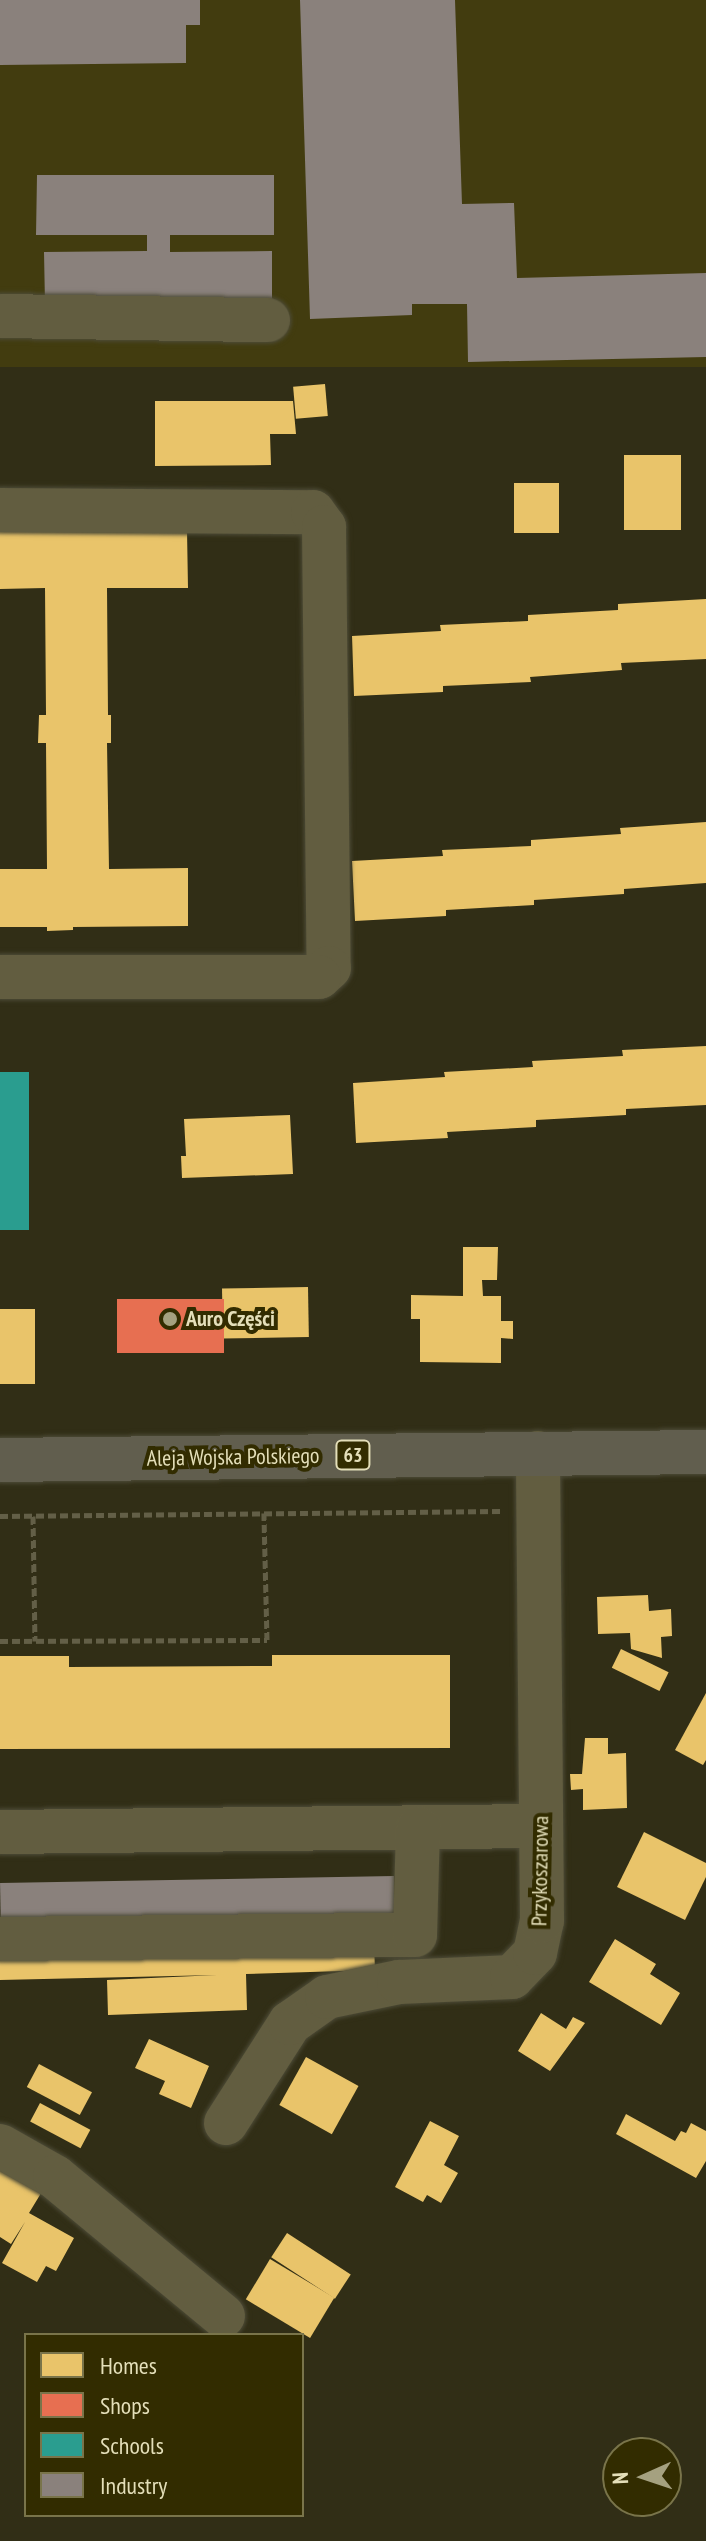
<!DOCTYPE html>
<html>
<head>
<meta charset="utf-8">
<style>
	body { margin:0 }
	#map { position:relative; width:706px; height:2541px; overflow:hidden; background:#312e16; font-family:"PT Sans Narrow",sans-serif }
	div>[style] { position:absolute }
	.built>* { inset:0; background:#423c0f; transform-origin:0 0 }
	.homes>* { inset:0; background:#e9c46a; transform-origin:0 0 }
	.shops>* { inset:0; background:#e76f51; transform-origin:0 0 }
	.schools>* { inset:0; background:#2a9d8f; transform-origin:0 0 }
	.industry>* { inset:0; background:#8a817c; transform-origin:0 0 }
	.path>* { height:5px; margin-top:-2.5px; transform-origin:0; background:repeating-linear-gradient(90deg,#635f47 0 8px,transparent 0 12px) }
	.roads { filter:drop-shadow(0 0 2px #4d4b37) drop-shadow(0 0 2px #4d4b37) }
	.minor>* { height:44px; margin:-22px; padding:0 22px; transform-origin:22px; border-radius:22px; background:#625d40 }
	.major>* { height:44px; margin:-22px; padding:0 22px; transform-origin:22px; border-radius:22px; background:#615e4e }
	.dots>* { width:22px; height:22px; translate:-50% -50%; box-sizing:border-box; border:4px solid #322c00; border-radius:50% }
	span { translate:-50% -50%; white-space:nowrap; text-align:center; line-height:1.15; -webkit-text-stroke:8px #322c00; paint-order:stroke }
	.shield-label span { padding:2px 6px; background:#322c00; border:2px solid; border-radius:6px; -webkit-text-stroke-width:0 }
	.shield-label { font-size:20px; color:#e4dfb9; font-weight:700 }
	.poi-label { font-size:22px; color:#e4dfb9; font-weight:700 }
	.left { translate:0 -50%; text-align:left }
	.street-label { font-size:22px; color:#e4dfb9 }
	.legend { position:absolute; left:24px; top:2333px; width:280px; height:184px; box-sizing:border-box; background:#322c00; border:2px solid #79744a; margin:0; padding:10px 14px; list-style:none; font-size:24px; color:#e4dfb9 }
	.legend li { display:flex; align-items:center; gap:16px; height:40px }
	.legend b { width:40px; border:2px solid #79744a }
	.north { position:absolute; left:602px; top:2437px; width:80px; height:80px; box-sizing:border-box; background:#322c00; border:2px solid #79744a; border-radius:50%; rotate:267deg; font-size:22px; font-weight:700; line-height:32px; text-align:center; color:#e4dfb9 }
	.north::after { content:''; display:block; margin:auto; width:28px; height:36px; background:#a5a180; clip-path:polygon(50% 0,100% 100%,50% 72%,0 100%) }
</style>
</head>
<body>
<div id="map">
	<div class="built">
		<i style="left:0;top:0;width:706px;height:367px"></i>
	</div>
	<div class="homes">
		<i style="left:325px;top:384px;width:32px;height:32px;rotate:85deg"></i>
		<i style="clip-path:polygon(155px 401px,293px 401px,296px 434px,270px 434px,271px 465px,155px 466px)"></i>
		<i style="left:624px;top:455px;width:57px;height:75px"></i>
		<i style="left:514px;top:483px;width:45px;height:50px"></i>
		<i style="clip-path:polygon(187px 530px,188px 588px,107px 588px,108px 715px,111px 715px,111px 743px,107px 743px,109px 869px,188px 868px,188px 926px,73px 927px,73px 930px,47px 931px,47px 927px,0 927px,0 869px,47px 869px,46px 743px,38px 743px,39px 715px,46px 715px,45px 588px,0 589px,0 531px)"></i>
		<i style="clip-path:polygon(706px 599px,706px 659px,621px 663px,622px 670px,530px 677px,531px 682px,443px 686px,443px 692px,354px 696px,352px 636px,441px 631px,440px 625px,528px 621px,528px 615px,618px 610px,618px 604px)"></i>
		<i style="clip-path:polygon(706px 822px,706px 883px,624px 889px,624px 894px,534px 900px,534px 905px,446px 910px,446px 916px,355px 921px,352px 861px,443px 856px,442px 850px,531px 846px,531px 840px,621px 834px,620px 828px)"></i>
		<i style="clip-path:polygon(706px 1046px,706px 1105px,626px 1109px,626px 1115px,536px 1120px,536px 1127px,447px 1132px,448px 1138px,356px 1143px,353px 1083px,445px 1077px,444px 1072px,533px 1067px,532px 1061px,623px 1056px,622px 1050px)"></i>
		<i style="clip-path:polygon(290px 1115px,293px 1174px,182px 1178px,181px 1156px,186px 1156px,184px 1119px)"></i>
		<i style="clip-path:polygon(463px 1247px,498px 1247px,497px 1280px,482px 1280px,483px 1296px,501px 1296px,501px 1321px,513px 1321px,513px 1339px,501px 1338px,501px 1363px,420px 1362px,420px 1319px,411px 1319px,411px 1295px,463px 1296px)"></i>
		<i style="left:308px;top:1287px;width:50px;height:86px;rotate:89deg"></i>
		<i style="left:0;top:1309px;width:35px;height:75px"></i>
		<i style="clip-path:polygon(648px 1595px,649px 1611px,671px 1609px,672px 1636px,661px 1637px,662px 1658px,631px 1649px,630px 1633px,598px 1634px,597px 1597px)"></i>
		<i style="left:621px;top:1649px;width:53px;height:21px;rotate:26deg"></i>
		<i style="clip-path:polygon(272px 1655px,450px 1655px,450px 1748px,0 1749px,0 1656px,69px 1656px,69px 1667px,272px 1666px)"></i>
		<i style="clip-path:polygon(706px 1693px,706px 1760px,703px 1765px,675px 1750px)"></i>
		<i style="clip-path:polygon(585px 1738px,608px 1738px,608px 1754px,626px 1753px,627px 1808px,583px 1810px,583px 1789px,571px 1790px,570px 1774px,582px 1774px)"></i>
		<i style="clip-path:polygon(644px 1832px,706px 1863px,706px 1877px,685px 1920px,617px 1887px)"></i>
		<i style="clip-path:polygon(615px 1939px,656px 1964px,650px 1974px,680px 1993px,661px 2025px,589px 1982px)"></i>
		<i style="clip-path:polygon(374px 1944px,375px 1970px,246px 1974px,247px 2010px,108px 2015px,107px 1980px,217px 1975px,0 1980px,0 1952px)"></i>
		<i style="clip-path:polygon(541px 2013px,566px 2029px,573px 2017px,585px 2023px,550px 2071px,518px 2051px)"></i>
		<i style="clip-path:polygon(149px 2039px,209px 2066px,191px 2108px,159px 2094px,165px 2081px,135px 2068px)"></i>
		<i style="left:306px;top:2057px;width:60px;height:55px;rotate:29deg"></i>
		<i style="left:39px;top:2064px;width:60px;height:26px;rotate:28deg"></i>
		<i style="left:40px;top:2103px;width:57px;height:21px;rotate:28deg"></i>
		<i style="clip-path:polygon(626px 2114px,675px 2141px,681px 2131px,686px 2133px,691px 2123px,706px 2131px,706px 2161px,696px 2178px,616px 2134px)"></i>
		<i style="clip-path:polygon(430px 2121px,459px 2136px,444px 2165px,458px 2173px,441px 2203px,427px 2195px,423px 2202px,395px 2187px)"></i>
		<i style="clip-path:polygon(0 2157px,46px 2185px,29px 2213px,74px 2238px,56px 2271px,46px 2266px,37px 2282px,2px 2263px,25px 2222px,11px 2244px,0 2237px)"></i>
		<i style="left:287px;top:2233px;width:76px;height:29px;rotate:33deg"></i>
		<i style="left:270px;top:2259px;width:75px;height:47px;rotate:31deg"></i>
	</div>
	<div class="shops">
		<i style="left:224px;top:1299px;width:54px;height:107px;rotate:90deg"></i>
	</div>
	<div class="schools">
		<i style="left:0;top:1072px;width:29px;height:158px"></i>
	</div>
	<div class="industry">
		<i style="clip-path:polygon(0 0,200px 0,200px 25px,186px 25px,186px 63px,0 65px)"></i>
		<i style="clip-path:polygon(300px 0,455px 0,462px 204px,514px 203px,517px 278px,706px 273px,706px 357px,468px 362px,467px 304px,412px 304px,412px 315px,310px 319px)"></i>
		<i style="clip-path:polygon(37px 175px,274px 175px,274px 235px,170px 235px,170px 252px,272px 251px,272px 303px,45px 304px,44px 252px,147px 251px,147px 235px,36px 235px)"></i>
		<i style="left:394px;top:1876px;width:43px;height:394px;rotate:89deg"></i>
	</div>
	<div class="path">
		<i style="left:0;top:1516px;width:501px;rotate:-0.57deg"></i>
		<i style="left:33px;top:1516px;width:125px;rotate:89.1deg"></i>
		<i style="left:0;top:1641px;width:267px;rotate:-0.2deg"></i>
		<i style="left:267px;top:1640px;width:127px;rotate:-91.4deg"></i>
	</div>
	<div class="roads">
		<div class="minor">
			<i style="left:0;top:316px;width:268px;rotate:0.9deg"></i>
			<i style="left:0;top:510px;width:313px;rotate:0.4deg"></i>
			<i style="left:313px;top:512px;width:19px;rotate:54deg"></i>
			<i style="left:324px;top:527px;width:441px;rotate:89.4deg"></i>
			<i style="left:329px;top:968px;width:13px;rotate:138deg"></i>
			<i style="left:319px;top:977px;width:319px;rotate:180deg"></i>
			<i style="left:0;top:1832px;width:541px;rotate:-0.64deg"></i>
			<i style="left:0;top:1939px;width:415px;rotate:-0.6deg"></i>
			<i style="left:415px;top:1935px;width:107px;rotate:-88.4deg"></i>
			<i style="left:226px;top:2123px;width:119px;rotate:-57.4deg"></i>
			<i style="left:290px;top:2023px;width:45px;rotate:-35.1deg"></i>
			<i style="left:327px;top:1997px;width:74px;rotate:-11.8deg"></i>
			<i style="left:399px;top:1982px;width:113px;rotate:-2.5deg"></i>
			<i style="left:512px;top:1977px;width:33px;rotate:-46deg"></i>
			<i style="left:535px;top:1953px;width:33px;rotate:-78deg"></i>
			<i style="left:542px;top:1921px;width:468px;rotate:-90.5deg"></i>
			<i style="left:0;top:2146px;width:63px;rotate:29.4deg"></i>
			<i style="left:55px;top:2177px;width:218px;rotate:39.6deg"></i>
		</div>
		<div class="major">
			<i style="left:0;top:1460px;width:706px;rotate:-0.65deg"></i>
		</div>
	</div>
	<div class="dots">
		<i style="left:170px;top:1319px;background:#a5a180"></i>
	</div>
	<div class="shield-label">
		<span style="left:353px;top:1455px">63</span>
	</div>
	<div class="poi-label">
		<span class="left" style="left:186px;top:1319px">Auro Części</span>
	</div>
	<div class="street-label">
		<span style="left:233px;top:1457px;rotate:-1deg">Aleja Wojska Polskiego</span>
		<span style="left:540px;top:1871px;rotate:-89deg">Przykoszarowa</span>
	</div>
	<ul class="legend">
	<li><b style="height:22px;background:#e9c46a"></b>Homes</li>
	<li><b style="height:22px;background:#e76f51"></b>Shops</li>
	<li><b style="height:22px;background:#2a9d8f"></b>Schools</li>
	<li><b style="height:22px;background:#8a817c"></b>Industry</li>
	</ul>
	<div class="north">N</div>
</div>
</body>
</html>
